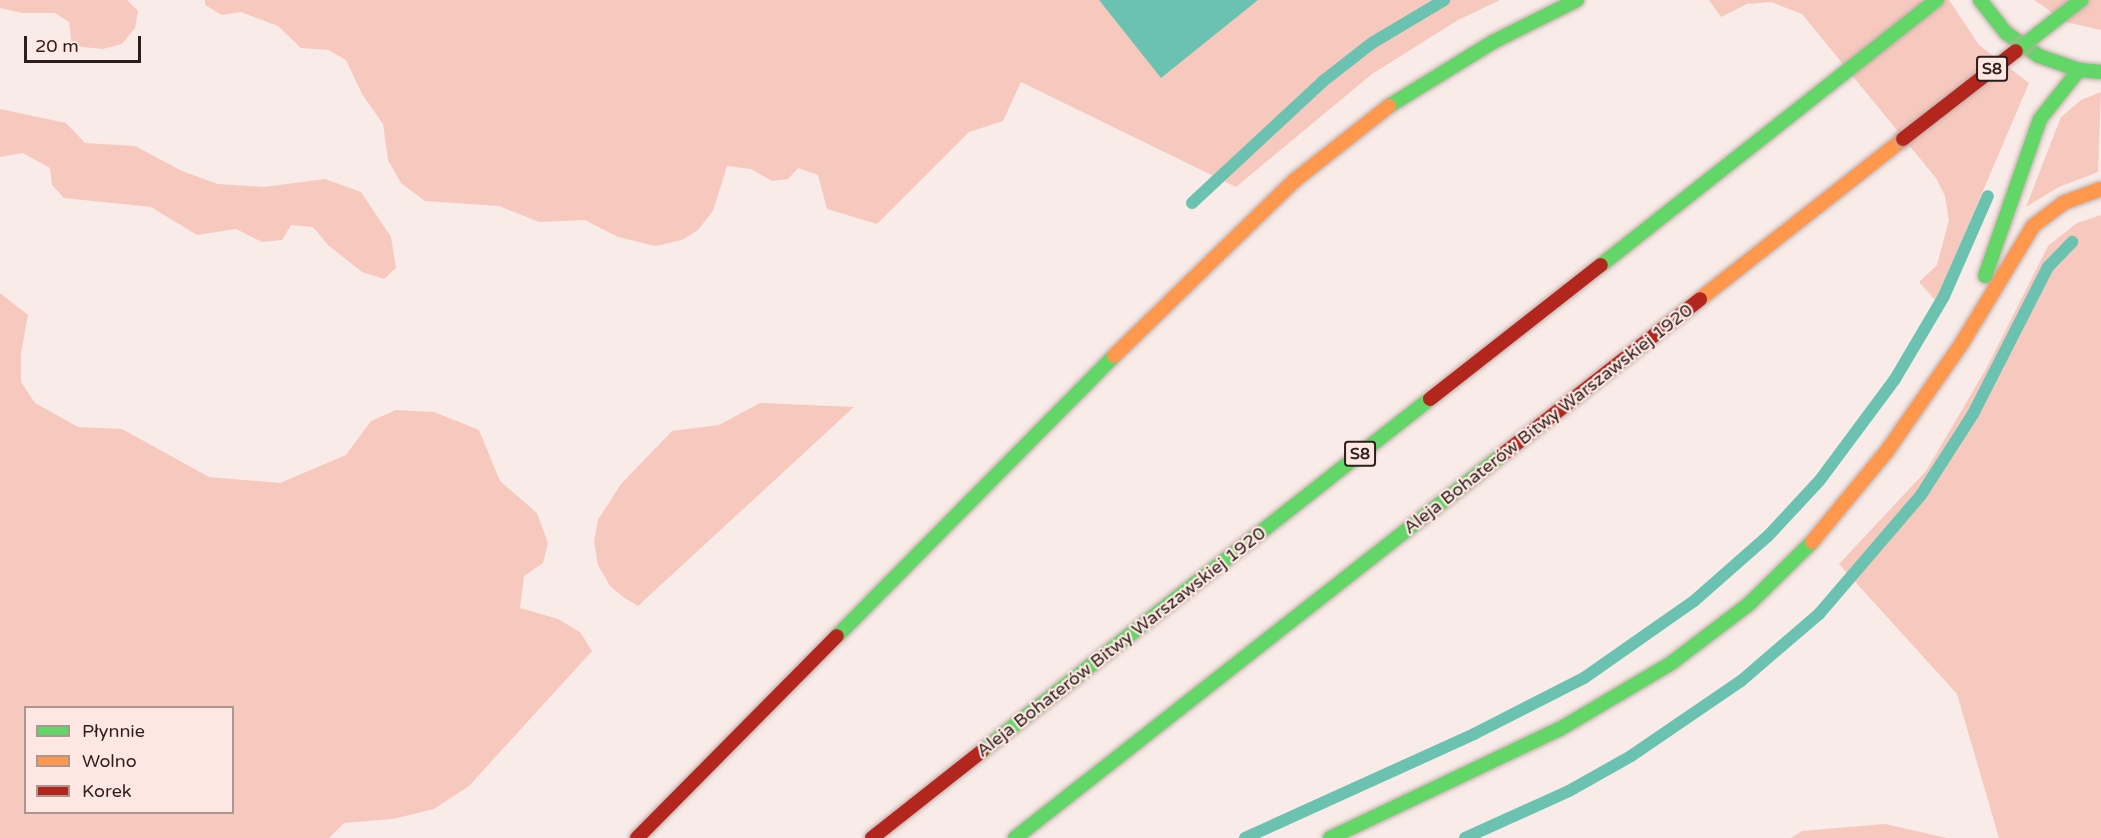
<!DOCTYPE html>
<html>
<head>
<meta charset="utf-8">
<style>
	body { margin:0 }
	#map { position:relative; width:2101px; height:838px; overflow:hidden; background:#f8ebe8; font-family:"Varela Round",sans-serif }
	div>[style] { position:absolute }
	.green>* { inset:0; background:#f7c9be }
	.water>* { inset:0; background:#6bc2b1 }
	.stream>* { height:12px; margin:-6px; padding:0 6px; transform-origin:6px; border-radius:6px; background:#6bc2b1 }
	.roads { filter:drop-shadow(0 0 2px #bfaba7) drop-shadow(0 0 2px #bfaba7) }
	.fast>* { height:14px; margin:-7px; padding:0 7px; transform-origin:7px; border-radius:7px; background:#63d668 }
	.slow>* { height:14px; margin:-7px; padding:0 7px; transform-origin:7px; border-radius:7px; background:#ff974d }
	.jam>* { height:14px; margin:-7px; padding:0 7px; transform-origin:7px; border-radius:7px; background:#b3261e }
	.bridges { filter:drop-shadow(0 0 2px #bfaba7) drop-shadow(0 0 2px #bfaba7) }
	.fast-bridge>* { height:14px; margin:-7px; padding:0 7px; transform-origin:7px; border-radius:7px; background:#63d668 }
	.jam-bridge>* { height:14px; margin:-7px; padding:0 7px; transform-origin:7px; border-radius:7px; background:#b3261e }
	span { translate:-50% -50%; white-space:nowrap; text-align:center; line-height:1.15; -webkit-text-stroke:4.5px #fee7e2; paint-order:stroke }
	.shield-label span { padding:2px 4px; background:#fee7e2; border:2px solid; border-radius:4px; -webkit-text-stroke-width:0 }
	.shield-label { font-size:16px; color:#2c1e1b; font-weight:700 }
	.street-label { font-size:18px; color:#2c1e1b }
	.legend { position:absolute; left:24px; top:706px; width:210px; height:108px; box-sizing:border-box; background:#fee7e2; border:2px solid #aa9792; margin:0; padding:8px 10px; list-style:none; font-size:18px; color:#2c1e1b }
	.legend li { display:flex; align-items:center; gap:12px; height:30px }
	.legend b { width:30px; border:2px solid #aa9792 }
	.scale { position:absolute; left:24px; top:36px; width:117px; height:27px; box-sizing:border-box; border:3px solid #2c1e1b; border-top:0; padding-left:8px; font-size:18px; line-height:21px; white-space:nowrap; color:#2c1e1b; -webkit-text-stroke:4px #fee7e2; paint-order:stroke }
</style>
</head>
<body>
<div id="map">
	<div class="green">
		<i style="clip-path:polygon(0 0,127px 0,138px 11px,135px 28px,122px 44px,103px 49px,72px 46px,69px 22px,55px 13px,22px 13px,0 8px)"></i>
		<i style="clip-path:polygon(205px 0,1500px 0,1458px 20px,1372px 74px,1236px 187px,1021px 82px,1003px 121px,969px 132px,877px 224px,827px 209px,818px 175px,798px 168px,788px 179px,772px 181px,751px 169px,727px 166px,713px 211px,697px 231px,682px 240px,655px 246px,618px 237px,585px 220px,539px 222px,499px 206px,425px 201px,401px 183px,388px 160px,383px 124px,362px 94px,346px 60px,328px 50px,301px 48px,278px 26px,241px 12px,222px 15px,205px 5px)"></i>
		<i style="clip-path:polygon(1709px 0,1949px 0,1979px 45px,2029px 83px,1936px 301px,1919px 282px,1937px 265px,1949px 220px,1945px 196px,1936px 178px,1802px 14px,1771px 2px,1747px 4px,1721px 17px)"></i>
		<i style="clip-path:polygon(2034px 0,2101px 0,2101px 30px,2066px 22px)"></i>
		<i style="clip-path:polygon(2101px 92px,2098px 172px,2059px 187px,2026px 207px,2061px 117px,2081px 100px)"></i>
		<i style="clip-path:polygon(0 109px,66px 123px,85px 143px,135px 146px,182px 171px,218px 184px,264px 187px,325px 179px,361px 192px,391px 237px,396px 268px,384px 279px,362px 272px,328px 245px,313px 227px,291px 225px,282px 240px,262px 242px,236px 229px,197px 235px,151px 207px,64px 198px,52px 185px,50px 168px,23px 153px,0 157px)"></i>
		<i style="clip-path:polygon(2101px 215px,2101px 838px,1999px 838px,1957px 694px,1839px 564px,1926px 471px,1986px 369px,2048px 246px,2077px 223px)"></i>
		<i style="clip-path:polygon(evenodd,0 293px,28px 315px,21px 353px,21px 382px,35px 403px,78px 427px,122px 429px,209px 477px,280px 483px,346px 455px,371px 421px,396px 410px,434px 412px,479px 430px,500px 481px,537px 513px,548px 543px,543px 563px,524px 576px,520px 608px,558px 619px,580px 632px,592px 651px,469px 786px,434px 809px,393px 819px,344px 823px,329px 838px,0 838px,0 293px,26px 708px,232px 708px,232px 812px,26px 812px,26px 708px)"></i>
		<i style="clip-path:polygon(760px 403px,854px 407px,638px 606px,623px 597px,610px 586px,598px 565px,594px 541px,598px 520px,621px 484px,672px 431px,719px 425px)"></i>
		<i style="clip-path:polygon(1885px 824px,1947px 838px,1791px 838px,1802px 831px)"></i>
	</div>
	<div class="water">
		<i style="clip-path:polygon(1099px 0,1258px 0,1161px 78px)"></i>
	</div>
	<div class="stream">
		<i style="left:1192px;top:203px;width:178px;rotate:-42.9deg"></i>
		<i style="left:1322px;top:82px;width:63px;rotate:-38deg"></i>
		<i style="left:1372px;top:43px;width:84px;rotate:-30.8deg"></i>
		<i style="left:1245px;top:838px;width:252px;rotate:-24.4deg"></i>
		<i style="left:1474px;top:734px;width:123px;rotate:-27deg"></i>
		<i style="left:1584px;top:678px;width:134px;rotate:-35deg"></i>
		<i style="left:1694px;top:601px;width:98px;rotate:-41.3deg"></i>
		<i style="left:1768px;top:536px;width:76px;rotate:-47.1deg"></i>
		<i style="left:1820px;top:480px;width:126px;rotate:-53.4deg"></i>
		<i style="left:1895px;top:379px;width:96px;rotate:-59.4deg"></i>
		<i style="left:1944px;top:296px;width:109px;rotate:-66.3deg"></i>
		<i style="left:1465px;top:838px;width:114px;rotate:-24.3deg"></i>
		<i style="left:1569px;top:791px;width:71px;rotate:-29.4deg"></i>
		<i style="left:1631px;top:756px;width:133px;rotate:-34.3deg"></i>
		<i style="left:1741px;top:681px;width:103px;rotate:-40.7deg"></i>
		<i style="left:1819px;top:614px;width:157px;rotate:-49.4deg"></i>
		<i style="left:1921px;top:495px;width:96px;rotate:-57.3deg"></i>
		<i style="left:1973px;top:414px;width:165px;rotate:-63deg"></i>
		<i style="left:2048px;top:267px;width:35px;rotate:-46deg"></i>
	</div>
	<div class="roads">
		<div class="fast">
			<i style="left:1980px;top:0;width:42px;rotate:51.8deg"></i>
			<i style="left:2006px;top:33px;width:40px;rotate:34.9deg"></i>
			<i style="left:2039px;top:56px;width:42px;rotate:19.3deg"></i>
			<i style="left:2079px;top:70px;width:22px;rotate:5deg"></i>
			<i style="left:1389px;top:106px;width:122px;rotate:-31.6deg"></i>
			<i style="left:1493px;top:42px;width:94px;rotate:-26.6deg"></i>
			<i style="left:1601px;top:265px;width:428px;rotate:-38.3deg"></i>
			<i style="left:1985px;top:276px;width:166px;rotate:-70.7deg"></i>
			<i style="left:2040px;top:119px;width:63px;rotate:-51.5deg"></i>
			<i style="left:837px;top:636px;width:394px;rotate:-45.3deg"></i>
			<i style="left:982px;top:751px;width:570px;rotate:-38.16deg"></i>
			<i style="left:1015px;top:838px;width:620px;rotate:-38.18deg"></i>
			<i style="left:1330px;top:838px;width:255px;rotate:-25.4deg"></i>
			<i style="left:1560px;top:729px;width:128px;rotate:-30.6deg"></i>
			<i style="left:1670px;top:664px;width:99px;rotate:-37.2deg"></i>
			<i style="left:1749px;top:604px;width:88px;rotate:-44.5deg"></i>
		</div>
		<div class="slow">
			<i style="left:1700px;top:299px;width:258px;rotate:-38.2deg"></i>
			<i style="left:1114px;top:356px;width:251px;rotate:-44.2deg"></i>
			<i style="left:1294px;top:181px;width:121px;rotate:-38.3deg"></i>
			<i style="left:1812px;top:542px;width:118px;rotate:-50.5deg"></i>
			<i style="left:1887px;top:451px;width:131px;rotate:-55.2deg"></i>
			<i style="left:1962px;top:343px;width:137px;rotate:-58.7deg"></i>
			<i style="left:2033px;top:226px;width:38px;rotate:-37deg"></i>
			<i style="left:2063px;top:203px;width:40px;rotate:-20.2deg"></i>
		</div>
		<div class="jam">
			<i style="left:1430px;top:399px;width:217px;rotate:-38.1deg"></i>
			<i style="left:1502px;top:455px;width:252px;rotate:-38.2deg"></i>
			<i style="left:637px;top:838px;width:284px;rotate:-45.3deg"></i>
			<i style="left:872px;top:838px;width:140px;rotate:-38.3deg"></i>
		</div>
	</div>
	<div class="bridges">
		<div class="fast-bridge">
			<i style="left:2016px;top:51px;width:83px;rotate:-38.1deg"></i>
		</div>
		<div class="jam-bridge">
			<i style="left:1903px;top:139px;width:143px;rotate:-37.9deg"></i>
		</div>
	</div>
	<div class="shield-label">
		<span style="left:1992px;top:69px">S8</span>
		<span style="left:1360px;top:454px">S8</span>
	</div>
	<div class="street-label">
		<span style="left:1548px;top:419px;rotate:-38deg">Aleja Bohaterów Bitwy Warszawskiej 1920</span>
		<span style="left:1121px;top:642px;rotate:-38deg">Aleja Bohaterów Bitwy Warszawskiej 1920</span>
	</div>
	<ul class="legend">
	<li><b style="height:8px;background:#63d668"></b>Płynnie</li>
	<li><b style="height:8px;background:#ff974d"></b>Wolno</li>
	<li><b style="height:8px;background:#b3261e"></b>Korek</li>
	</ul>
	<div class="scale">20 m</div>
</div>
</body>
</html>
